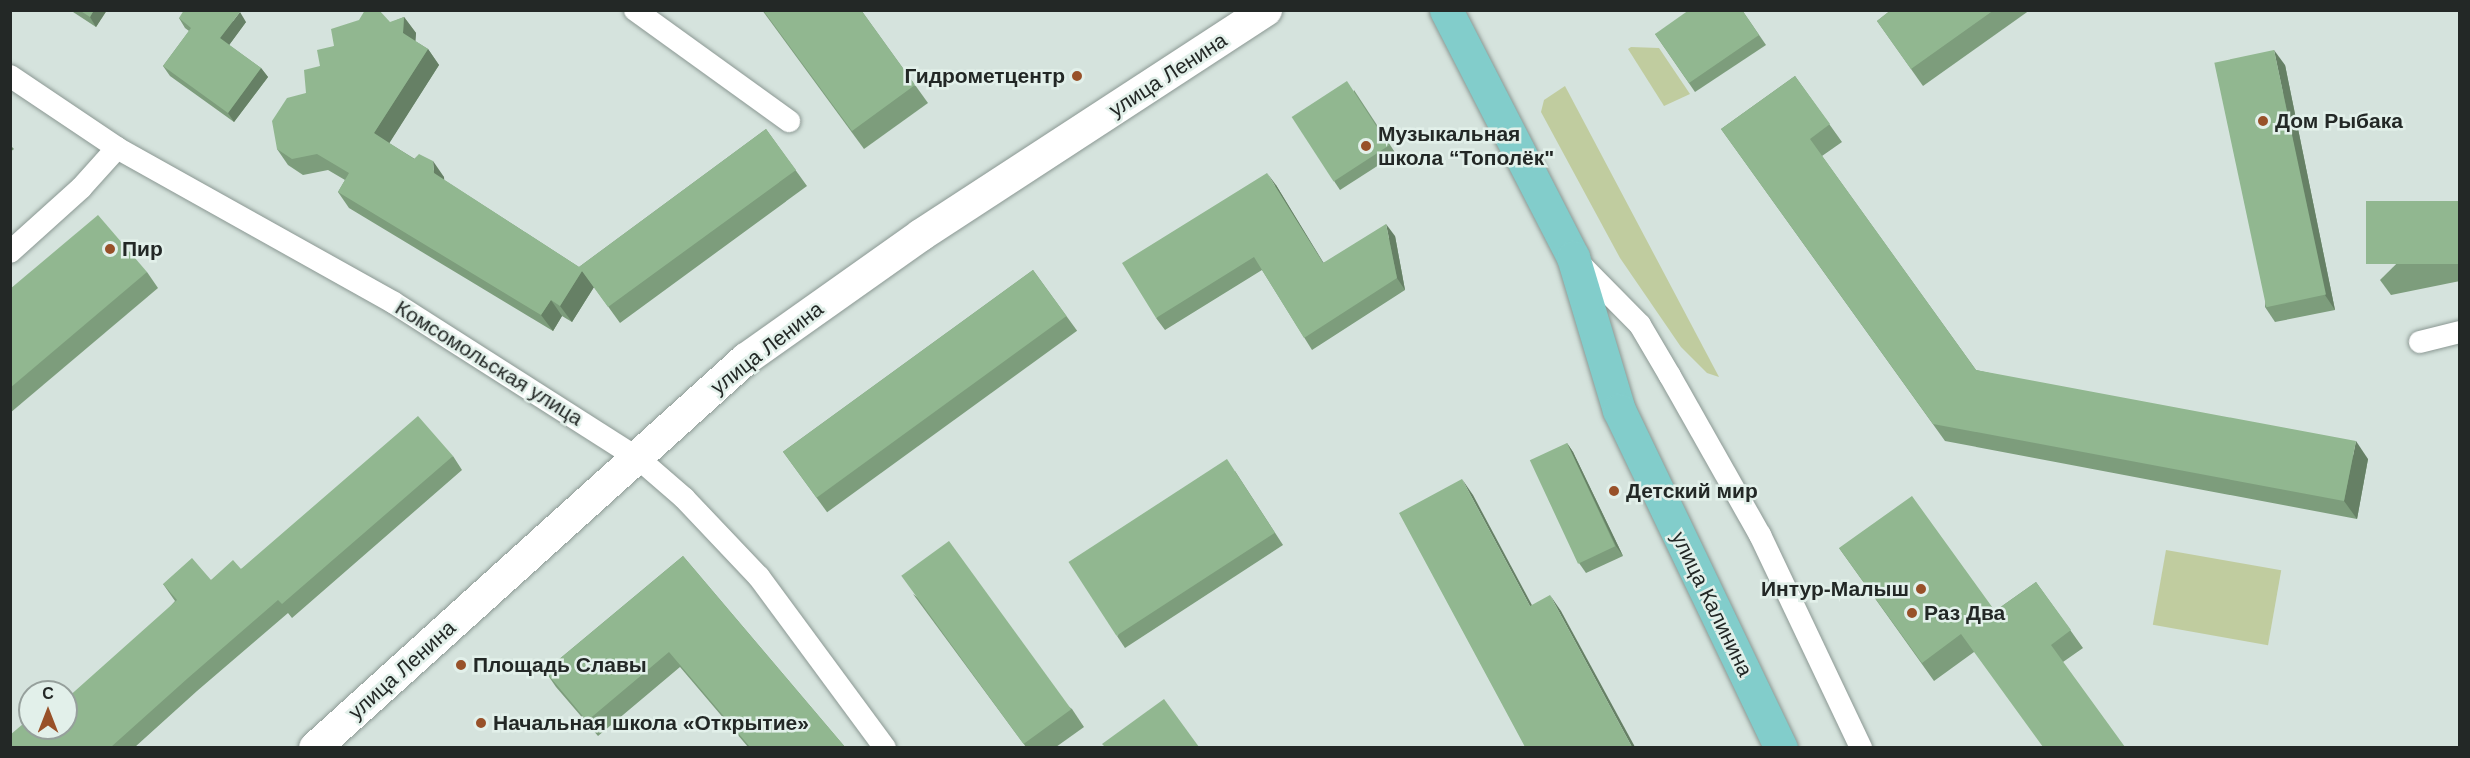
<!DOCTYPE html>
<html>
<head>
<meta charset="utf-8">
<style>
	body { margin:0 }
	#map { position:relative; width:2470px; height:758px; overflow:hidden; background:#d5e3dd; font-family:Arial,sans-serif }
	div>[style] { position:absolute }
	.green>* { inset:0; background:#c0cc9f; transform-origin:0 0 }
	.roads { filter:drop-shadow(0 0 2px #8b9893) drop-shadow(0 0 2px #8b9893) }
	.street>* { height:22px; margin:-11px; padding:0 11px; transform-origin:11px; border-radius:11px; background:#fff }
	.secondary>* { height:32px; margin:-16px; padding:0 16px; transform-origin:16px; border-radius:16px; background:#fff }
	.primary>* { height:33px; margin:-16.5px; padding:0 16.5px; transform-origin:16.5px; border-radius:16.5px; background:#82cdcb }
	.wall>* { inset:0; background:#7d9d7c; transform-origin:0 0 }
	.shaded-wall>* { inset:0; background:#668065 }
	.building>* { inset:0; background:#91b790; transform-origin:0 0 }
	.dots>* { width:16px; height:16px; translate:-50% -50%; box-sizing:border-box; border:3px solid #e2f0ea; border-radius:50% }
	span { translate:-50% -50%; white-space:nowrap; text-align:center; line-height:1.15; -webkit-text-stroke:5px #e2f0ea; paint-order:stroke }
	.street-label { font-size:21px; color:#232826 }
	.poi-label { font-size:21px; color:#232826; font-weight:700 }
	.right { translate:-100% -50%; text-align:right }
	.left { translate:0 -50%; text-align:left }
	.frame { position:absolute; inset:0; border:12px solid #232826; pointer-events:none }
	.north { position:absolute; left:18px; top:680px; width:60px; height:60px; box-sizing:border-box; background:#e2f0ea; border:2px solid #96a09c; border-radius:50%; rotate:0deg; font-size:16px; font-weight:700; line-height:24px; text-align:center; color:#232826 }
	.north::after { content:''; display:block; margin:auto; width:21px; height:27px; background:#985129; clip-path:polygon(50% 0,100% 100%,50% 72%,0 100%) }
</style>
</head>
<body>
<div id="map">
	<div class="green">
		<i style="clip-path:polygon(1631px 47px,1659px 48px,1690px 94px,1664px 106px,1628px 49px)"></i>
		<i style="clip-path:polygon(1565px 86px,1719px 377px,1707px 373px,1681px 347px,1620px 258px,1541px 112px,1544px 100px)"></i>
		<i style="left:2166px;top:550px;width:117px;height:76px;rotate:10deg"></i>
	</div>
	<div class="roads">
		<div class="street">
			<i style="left:635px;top:10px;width:190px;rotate:35.8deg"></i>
			<i style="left:10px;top:76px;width:129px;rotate:33.9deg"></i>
			<i style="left:117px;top:148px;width:317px;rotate:29.2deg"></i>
			<i style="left:394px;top:303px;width:290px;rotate:32.5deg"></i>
			<i style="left:639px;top:459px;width:60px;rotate:40.9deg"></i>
			<i style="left:684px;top:498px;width:109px;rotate:46.5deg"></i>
			<i style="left:759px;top:577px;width:212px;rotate:53.6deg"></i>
			<i style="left:10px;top:252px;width:96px;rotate:-42deg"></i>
			<i style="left:81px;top:188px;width:54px;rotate:-48deg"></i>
			<i style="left:1576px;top:260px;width:91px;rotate:45.4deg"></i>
			<i style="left:1640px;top:325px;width:59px;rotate:59.5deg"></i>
			<i style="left:1670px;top:376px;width:183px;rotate:60.5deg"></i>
			<i style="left:1760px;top:535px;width:236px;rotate:64.6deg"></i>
			<i style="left:2420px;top:342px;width:41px;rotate:-14deg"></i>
		</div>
		<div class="secondary">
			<i style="left:315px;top:748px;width:581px;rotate:-42.07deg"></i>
			<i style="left:746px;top:359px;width:214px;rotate:-35.3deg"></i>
			<i style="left:921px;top:235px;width:412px;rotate:-33.1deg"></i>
		</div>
		<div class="primary">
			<i style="left:1446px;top:10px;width:278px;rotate:62.8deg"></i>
			<i style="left:1573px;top:257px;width:160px;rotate:73.3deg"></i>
			<i style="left:1619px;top:410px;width:375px;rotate:64.4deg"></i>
		</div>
	</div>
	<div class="wall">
		<i style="clip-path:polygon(70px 10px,107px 10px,96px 27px)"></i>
		<i style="clip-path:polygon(762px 10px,861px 10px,928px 103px,864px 149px)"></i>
		<i style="clip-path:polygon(1742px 10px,1766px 45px,1695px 92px,1655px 34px)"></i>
		<i style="clip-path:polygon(1891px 10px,2030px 10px,1923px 86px,1877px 21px)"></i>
		<i style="clip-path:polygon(404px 17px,416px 33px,415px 41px,428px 49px,439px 65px,389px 143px,444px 177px,444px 180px,579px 267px,766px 129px,807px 186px,620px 323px,594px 287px,572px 322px,562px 316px,553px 331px,349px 208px,338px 192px,345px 180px,328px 170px,303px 175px,288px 165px,277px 149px,320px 66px,334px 46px)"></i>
		<i style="clip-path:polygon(179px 18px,246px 22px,229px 45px,261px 68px,268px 77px,234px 122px,170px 76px,163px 66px,189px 31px,185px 28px)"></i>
		<i style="clip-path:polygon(2285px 65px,2335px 310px,2275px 322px,2265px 307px)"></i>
		<i style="clip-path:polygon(1795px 76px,1842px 142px,1822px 156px,1976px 370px,2368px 459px,2357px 519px,1945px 441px,1721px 129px)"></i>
		<i style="clip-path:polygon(1354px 90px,1396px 154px,1340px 190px,1334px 181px)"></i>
		<i style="clip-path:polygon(10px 145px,14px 149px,10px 152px)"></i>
		<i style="clip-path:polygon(1276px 185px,1323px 263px,1395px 236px,1405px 290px,1312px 350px,1262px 270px,1165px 330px,1156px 318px)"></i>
		<i style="clip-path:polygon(2460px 201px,2460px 281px,2391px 295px,2380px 280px)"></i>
		<i style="left:1033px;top:270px;width:75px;height:309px;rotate:54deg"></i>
		<i style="clip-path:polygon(147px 272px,158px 288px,10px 413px,10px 289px)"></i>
		<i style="clip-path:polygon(1567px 443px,1573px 452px,1623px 556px,1586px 573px,1579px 563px)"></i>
		<i style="clip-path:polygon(453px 456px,462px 470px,292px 618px,288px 613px,197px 691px,135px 747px,10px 747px,66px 728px,175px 601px,163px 584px,211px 580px,241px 569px)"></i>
		<i style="clip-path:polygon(1235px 471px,1283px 545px,1125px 648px,1117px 636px)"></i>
		<i style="clip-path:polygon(1839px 548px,1995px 611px,2036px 582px,2083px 648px,2063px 662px,1974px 652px,1934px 681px)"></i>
		<i style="clip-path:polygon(683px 556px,845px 747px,748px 747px,680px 667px,598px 736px,556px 687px,545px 671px)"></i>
		<i style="clip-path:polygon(913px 594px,1072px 709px,1084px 727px,1056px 747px,1026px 747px)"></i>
	</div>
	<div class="shaded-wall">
		<i style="clip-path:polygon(94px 10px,107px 10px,96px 27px,90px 17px)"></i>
		<i style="clip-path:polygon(240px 12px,246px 22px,227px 48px,220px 38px)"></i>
		<i style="clip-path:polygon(404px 17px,416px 33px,415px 49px,403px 33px)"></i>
		<i style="clip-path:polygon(428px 49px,439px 65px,385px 150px,374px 133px)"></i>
		<i style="clip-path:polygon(2274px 50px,2285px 65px,2335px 310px,2325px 295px)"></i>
		<i style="clip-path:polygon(261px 68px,268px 77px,234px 122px,228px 113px)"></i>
		<i style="clip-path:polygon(433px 161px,444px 177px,445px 189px,434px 173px)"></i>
		<i style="clip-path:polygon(1267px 173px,1276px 185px,1331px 275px,1323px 263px)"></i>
		<i style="clip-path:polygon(1386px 224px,1395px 236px,1405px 290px,1397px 278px)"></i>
		<i style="clip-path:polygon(582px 271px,594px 287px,572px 322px,560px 306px)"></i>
		<i style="clip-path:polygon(551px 300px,562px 316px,553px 331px,541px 315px)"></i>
		<i style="clip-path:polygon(2356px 441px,2368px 459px,2357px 519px,2344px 501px)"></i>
		<i style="clip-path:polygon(1567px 443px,1573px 452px,1623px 556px,1616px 546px)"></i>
		<i style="clip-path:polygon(1462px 479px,1473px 495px,1541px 622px,1530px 606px)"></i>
		<i style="clip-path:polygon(1550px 595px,1561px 611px,1635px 747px,1632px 747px)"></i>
	</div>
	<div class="building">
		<i style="clip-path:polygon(79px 10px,94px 10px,90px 17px)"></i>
		<i style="clip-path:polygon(184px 10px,238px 10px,240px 12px,220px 38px,261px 68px,228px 113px,163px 66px,191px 28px,179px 18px)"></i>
		<i style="clip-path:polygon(365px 10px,379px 10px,390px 22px,404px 17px,403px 33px,428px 49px,374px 133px,414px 159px,419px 154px,433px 161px,434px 173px,579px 267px,766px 129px,796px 170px,608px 307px,582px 271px,560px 306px,551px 300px,541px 315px,338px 192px,349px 173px,317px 154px,292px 159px,277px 149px,272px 121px,287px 98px,306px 93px,304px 70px,320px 66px,317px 50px,334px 46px,331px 29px,359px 20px)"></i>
		<i style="clip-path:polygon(763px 10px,861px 10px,915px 85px,852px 131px)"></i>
		<i style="clip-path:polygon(1689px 10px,1742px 10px,1759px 35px,1689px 83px,1655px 34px)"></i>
		<i style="clip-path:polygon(1891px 10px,1994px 10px,1911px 69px,1877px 21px)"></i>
		<i style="left:2274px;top:50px;width:250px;height:61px;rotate:78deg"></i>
		<i style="clip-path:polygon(1795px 76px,1830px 124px,1810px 139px,1976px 370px,2356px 441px,2344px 501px,1933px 424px,1721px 129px)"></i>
		<i style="left:1347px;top:81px;width:77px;height:66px;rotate:57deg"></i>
		<i style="clip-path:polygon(1267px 173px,1323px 263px,1386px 224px,1397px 278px,1304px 338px,1254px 257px,1156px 318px,1122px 263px)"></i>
		<i style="left:2460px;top:201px;width:63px;height:94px;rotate:90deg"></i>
		<i style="clip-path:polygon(98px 215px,147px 272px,10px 388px,10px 289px)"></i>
		<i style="left:1033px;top:270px;width:57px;height:309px;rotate:54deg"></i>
		<i style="clip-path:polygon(418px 416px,453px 456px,282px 604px,278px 600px,188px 678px,111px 747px,10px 747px,10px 735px,30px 718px,30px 728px,66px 728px,66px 699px,177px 600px,163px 584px,192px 558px,211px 580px,233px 560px,241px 569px)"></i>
		<i style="left:1567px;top:443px;width:114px;height:41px;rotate:65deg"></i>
		<i style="left:1227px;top:459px;width:88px;height:189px;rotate:57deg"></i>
		<i style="clip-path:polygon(1462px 479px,1530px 606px,1550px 595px,1632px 747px,1525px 747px,1399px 513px)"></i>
		<i style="clip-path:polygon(1912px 496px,1995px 611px,2036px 582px,2071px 630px,2051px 645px,2125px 747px,2043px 747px,1961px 634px,1922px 663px,1839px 548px)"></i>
		<i style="left:949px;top:541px;width:208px;height:59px;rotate:54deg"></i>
		<i style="clip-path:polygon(683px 556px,845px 747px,750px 747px,669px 652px,587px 721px,545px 671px)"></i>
		<i style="clip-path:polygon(1164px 699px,1199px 747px,1105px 747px,1102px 744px)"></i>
	</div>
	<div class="dots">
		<i style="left:1077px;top:76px;background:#985129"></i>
		<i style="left:2263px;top:121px;background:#985129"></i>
		<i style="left:1366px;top:146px;background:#985129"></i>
		<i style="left:110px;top:249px;background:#985129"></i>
		<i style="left:1614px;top:491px;background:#985129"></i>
		<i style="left:1921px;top:589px;background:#985129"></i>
		<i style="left:1912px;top:613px;background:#985129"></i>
		<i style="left:461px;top:665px;background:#985129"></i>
		<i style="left:481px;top:723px;background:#985129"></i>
	</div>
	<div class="street-label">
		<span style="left:1168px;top:75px;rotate:-33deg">улица Ленина</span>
		<span style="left:767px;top:348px;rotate:-38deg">улица Ленина</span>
		<span style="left:489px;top:363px;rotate:32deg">Комсомольская улица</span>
		<span style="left:1712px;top:604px;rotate:64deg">улица Калинина</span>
		<span style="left:402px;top:670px;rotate:-42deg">улица Ленина</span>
	</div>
	<div class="poi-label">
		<span class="right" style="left:1065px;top:76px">Гидрометцентр</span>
		<span class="left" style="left:2275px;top:121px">Дом Рыбака</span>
		<span class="left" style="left:1378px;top:146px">Музыкальная<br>школа “Тополёк"</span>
		<span class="left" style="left:122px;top:249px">Пир</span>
		<span class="left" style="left:1626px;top:491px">Детский мир</span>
		<span class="right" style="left:1909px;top:589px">Интур-Малыш</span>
		<span class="left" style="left:1924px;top:613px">Раз Два</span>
		<span class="left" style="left:473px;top:665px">Площадь Славы</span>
		<span class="left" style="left:493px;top:723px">Начальная школа «Открытие»</span>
	</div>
	<div class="frame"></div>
	<div class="north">С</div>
</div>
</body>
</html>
